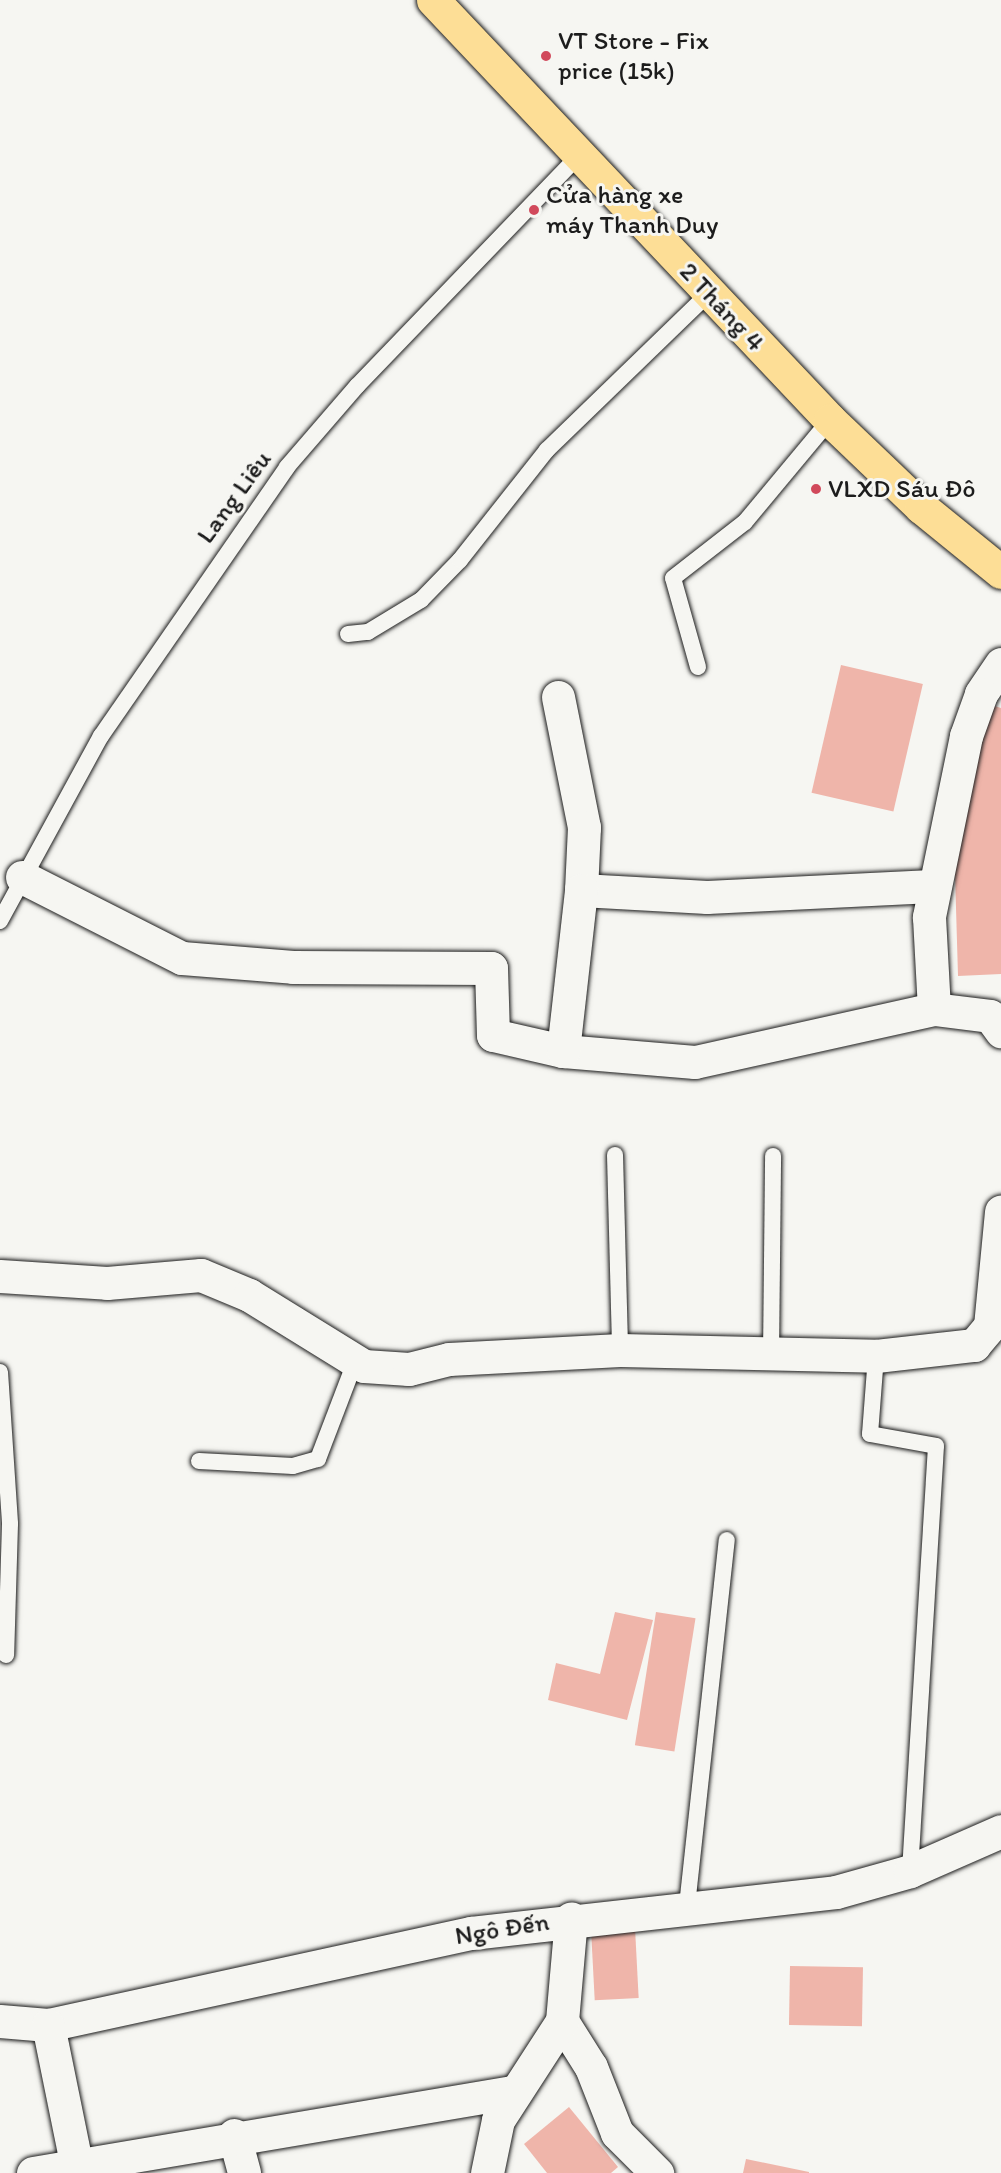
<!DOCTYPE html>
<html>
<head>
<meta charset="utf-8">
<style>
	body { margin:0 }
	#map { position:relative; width:1001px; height:2173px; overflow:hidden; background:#f6f6f2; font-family:Itim,sans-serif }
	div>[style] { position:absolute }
	.building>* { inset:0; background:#efb5aa; transform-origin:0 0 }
	.roads { filter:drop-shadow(0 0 2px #1c1c1c) drop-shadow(0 0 2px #1c1c1c) }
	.lane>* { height:16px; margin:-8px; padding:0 8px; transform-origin:8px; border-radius:8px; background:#f6f6f2 }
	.street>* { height:33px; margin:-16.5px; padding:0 16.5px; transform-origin:16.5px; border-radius:16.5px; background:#f6f6f2 }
	.primary>* { height:33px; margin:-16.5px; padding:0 16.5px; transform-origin:16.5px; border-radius:16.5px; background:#fdde96 }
	.dots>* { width:16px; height:16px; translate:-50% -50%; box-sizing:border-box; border:3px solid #f6f6f2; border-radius:50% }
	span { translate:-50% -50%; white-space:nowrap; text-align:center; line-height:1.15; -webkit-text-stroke:6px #f6f6f2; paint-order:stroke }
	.poi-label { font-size:26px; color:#1c1c1c }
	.left { translate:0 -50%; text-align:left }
	.street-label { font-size:26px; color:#1c1c1c }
</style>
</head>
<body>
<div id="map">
	<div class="building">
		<i style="left:841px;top:665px;width:84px;height:131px;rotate:13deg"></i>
		<i style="clip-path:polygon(991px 705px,1001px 708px,1001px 974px,958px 976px,954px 840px)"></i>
		<i style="clip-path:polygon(615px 1612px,653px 1620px,627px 1720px,548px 1700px,556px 1663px,600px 1674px)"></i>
		<i style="left:656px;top:1612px;width:40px;height:135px;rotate:9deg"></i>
		<i style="left:635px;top:1928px;width:70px;height:44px;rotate:87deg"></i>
		<i style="left:790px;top:1966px;width:73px;height:59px;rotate:1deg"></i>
		<i style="clip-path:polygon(569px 2107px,618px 2167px,611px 2173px,547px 2173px,524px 2144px)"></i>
		<i style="clip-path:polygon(746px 2159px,809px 2172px,809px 2173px,743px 2173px)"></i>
	</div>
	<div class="roads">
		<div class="lane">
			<i style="left:348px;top:634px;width:20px;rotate:-6deg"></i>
			<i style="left:368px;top:632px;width:62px;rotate:-31.1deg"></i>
			<i style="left:421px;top:600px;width:56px;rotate:-45.7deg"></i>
			<i style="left:460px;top:560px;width:140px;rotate:-51.7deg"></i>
			<i style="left:547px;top:450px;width:226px;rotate:-44.1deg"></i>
			<i style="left:698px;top:667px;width:92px;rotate:-105.7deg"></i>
			<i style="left:673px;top:578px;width:91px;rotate:-37.9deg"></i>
			<i style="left:745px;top:522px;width:133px;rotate:-50.2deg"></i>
			<i style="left:0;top:921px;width:211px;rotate:-61.4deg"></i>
			<i style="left:101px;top:736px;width:327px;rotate:-55.3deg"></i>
			<i style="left:287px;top:467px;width:107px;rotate:-49.2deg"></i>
			<i style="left:357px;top:386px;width:320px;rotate:-46.1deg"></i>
			<i style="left:615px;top:1155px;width:195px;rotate:88.5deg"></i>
			<i style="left:771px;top:1356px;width:200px;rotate:-89.4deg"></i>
			<i style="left:876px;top:1356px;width:78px;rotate:94.4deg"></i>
			<i style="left:870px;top:1434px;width:67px;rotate:10.3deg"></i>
			<i style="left:936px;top:1446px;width:426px;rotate:93.5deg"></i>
			<i style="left:0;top:1372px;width:152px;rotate:86.2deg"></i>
			<i style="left:10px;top:1524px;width:131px;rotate:91.7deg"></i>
			<i style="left:199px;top:1461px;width:94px;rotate:3deg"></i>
			<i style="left:293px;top:1466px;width:26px;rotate:-16deg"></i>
			<i style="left:318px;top:1459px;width:104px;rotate:-69.1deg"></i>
			<i style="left:687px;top:1906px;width:368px;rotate:-83.8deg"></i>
		</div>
		<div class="street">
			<i style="left:1001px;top:664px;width:36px;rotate:124deg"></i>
			<i style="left:981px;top:694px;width:45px;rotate:109.7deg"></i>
			<i style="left:966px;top:736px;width:185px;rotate:101.6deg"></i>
			<i style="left:929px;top:917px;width:92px;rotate:86.9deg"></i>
			<i style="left:934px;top:1009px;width:56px;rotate:7.1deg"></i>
			<i style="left:990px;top:1016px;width:19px;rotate:54deg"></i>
			<i style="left:558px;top:697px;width:133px;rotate:78.7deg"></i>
			<i style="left:584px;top:827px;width:63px;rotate:92.7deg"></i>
			<i style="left:581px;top:890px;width:126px;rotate:3.2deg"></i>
			<i style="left:707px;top:897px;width:225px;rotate:-2.8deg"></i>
			<i style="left:22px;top:877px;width:179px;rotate:26.9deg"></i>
			<i style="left:182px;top:958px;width:111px;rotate:4.6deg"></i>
			<i style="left:293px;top:967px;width:198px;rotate:0.3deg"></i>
			<i style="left:491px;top:968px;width:67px;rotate:88.3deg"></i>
			<i style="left:493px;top:1035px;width:72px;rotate:12.9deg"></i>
			<i style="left:563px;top:1051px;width:132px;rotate:4.8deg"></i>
			<i style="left:695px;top:1062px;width:245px;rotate:-12.5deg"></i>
			<i style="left:563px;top:1051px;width:162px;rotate:-83.6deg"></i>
			<i style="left:0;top:1276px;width:107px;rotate:3.7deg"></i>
			<i style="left:107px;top:1283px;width:94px;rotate:-4.9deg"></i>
			<i style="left:201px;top:1275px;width:52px;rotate:22.6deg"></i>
			<i style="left:249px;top:1295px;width:135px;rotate:31.7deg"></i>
			<i style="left:364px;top:1366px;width:45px;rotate:3.8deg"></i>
			<i style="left:409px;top:1369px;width:41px;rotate:-14deg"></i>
			<i style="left:449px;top:1359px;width:171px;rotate:-3deg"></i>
			<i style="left:620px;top:1350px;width:256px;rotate:1.3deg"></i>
			<i style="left:876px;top:1356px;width:99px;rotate:-6.4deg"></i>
			<i style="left:974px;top:1345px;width:25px;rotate:-50deg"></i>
			<i style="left:990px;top:1326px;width:115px;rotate:-84.5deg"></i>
			<i style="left:0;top:2021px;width:48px;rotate:4.8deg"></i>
			<i style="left:48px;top:2025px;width:433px;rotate:-12.3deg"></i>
			<i style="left:471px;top:1933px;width:367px;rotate:-6.4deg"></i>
			<i style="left:836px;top:1892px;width:77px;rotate:-15.8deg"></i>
			<i style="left:910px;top:1871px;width:99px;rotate:-23.7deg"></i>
			<i style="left:562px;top:2021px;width:54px;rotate:57.8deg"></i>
			<i style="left:591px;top:2067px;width:71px;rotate:68.5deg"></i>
			<i style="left:617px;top:2133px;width:57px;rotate:45deg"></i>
			<i style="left:48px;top:2025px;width:151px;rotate:78.5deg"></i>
			<i style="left:234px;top:2135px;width:39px;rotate:75deg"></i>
			<i style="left:33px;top:2173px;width:486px;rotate:-9.6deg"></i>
			<i style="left:487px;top:2173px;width:54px;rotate:-78.3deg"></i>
			<i style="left:498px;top:2120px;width:118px;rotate:-57.1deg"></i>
			<i style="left:562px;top:2021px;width:103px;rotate:-85deg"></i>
		</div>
		<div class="primary">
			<i style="left:433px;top:0;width:578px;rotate:46.61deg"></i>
			<i style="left:830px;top:420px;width:126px;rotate:43.7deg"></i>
			<i style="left:921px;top:507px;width:103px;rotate:39.1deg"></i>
		</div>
	</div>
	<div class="dots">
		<i style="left:546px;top:56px;background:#d1495b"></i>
		<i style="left:534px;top:210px;background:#d1495b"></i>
		<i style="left:816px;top:489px;background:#d1495b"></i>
	</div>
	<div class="poi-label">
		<span class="left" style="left:558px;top:56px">VT Store - Fix<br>price (15k)</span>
		<span class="left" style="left:546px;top:210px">Cửa hàng xe<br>máy Thanh Duy</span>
		<span class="left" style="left:828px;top:489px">VLXD Sáu Đô</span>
	</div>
	<div class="street-label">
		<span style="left:722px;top:307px;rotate:47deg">2 Tháng 4</span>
		<span style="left:234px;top:497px;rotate:-54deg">Lang Liêu</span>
		<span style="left:502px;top:1929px;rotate:-9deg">Ngô Đến</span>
	</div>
</div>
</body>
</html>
